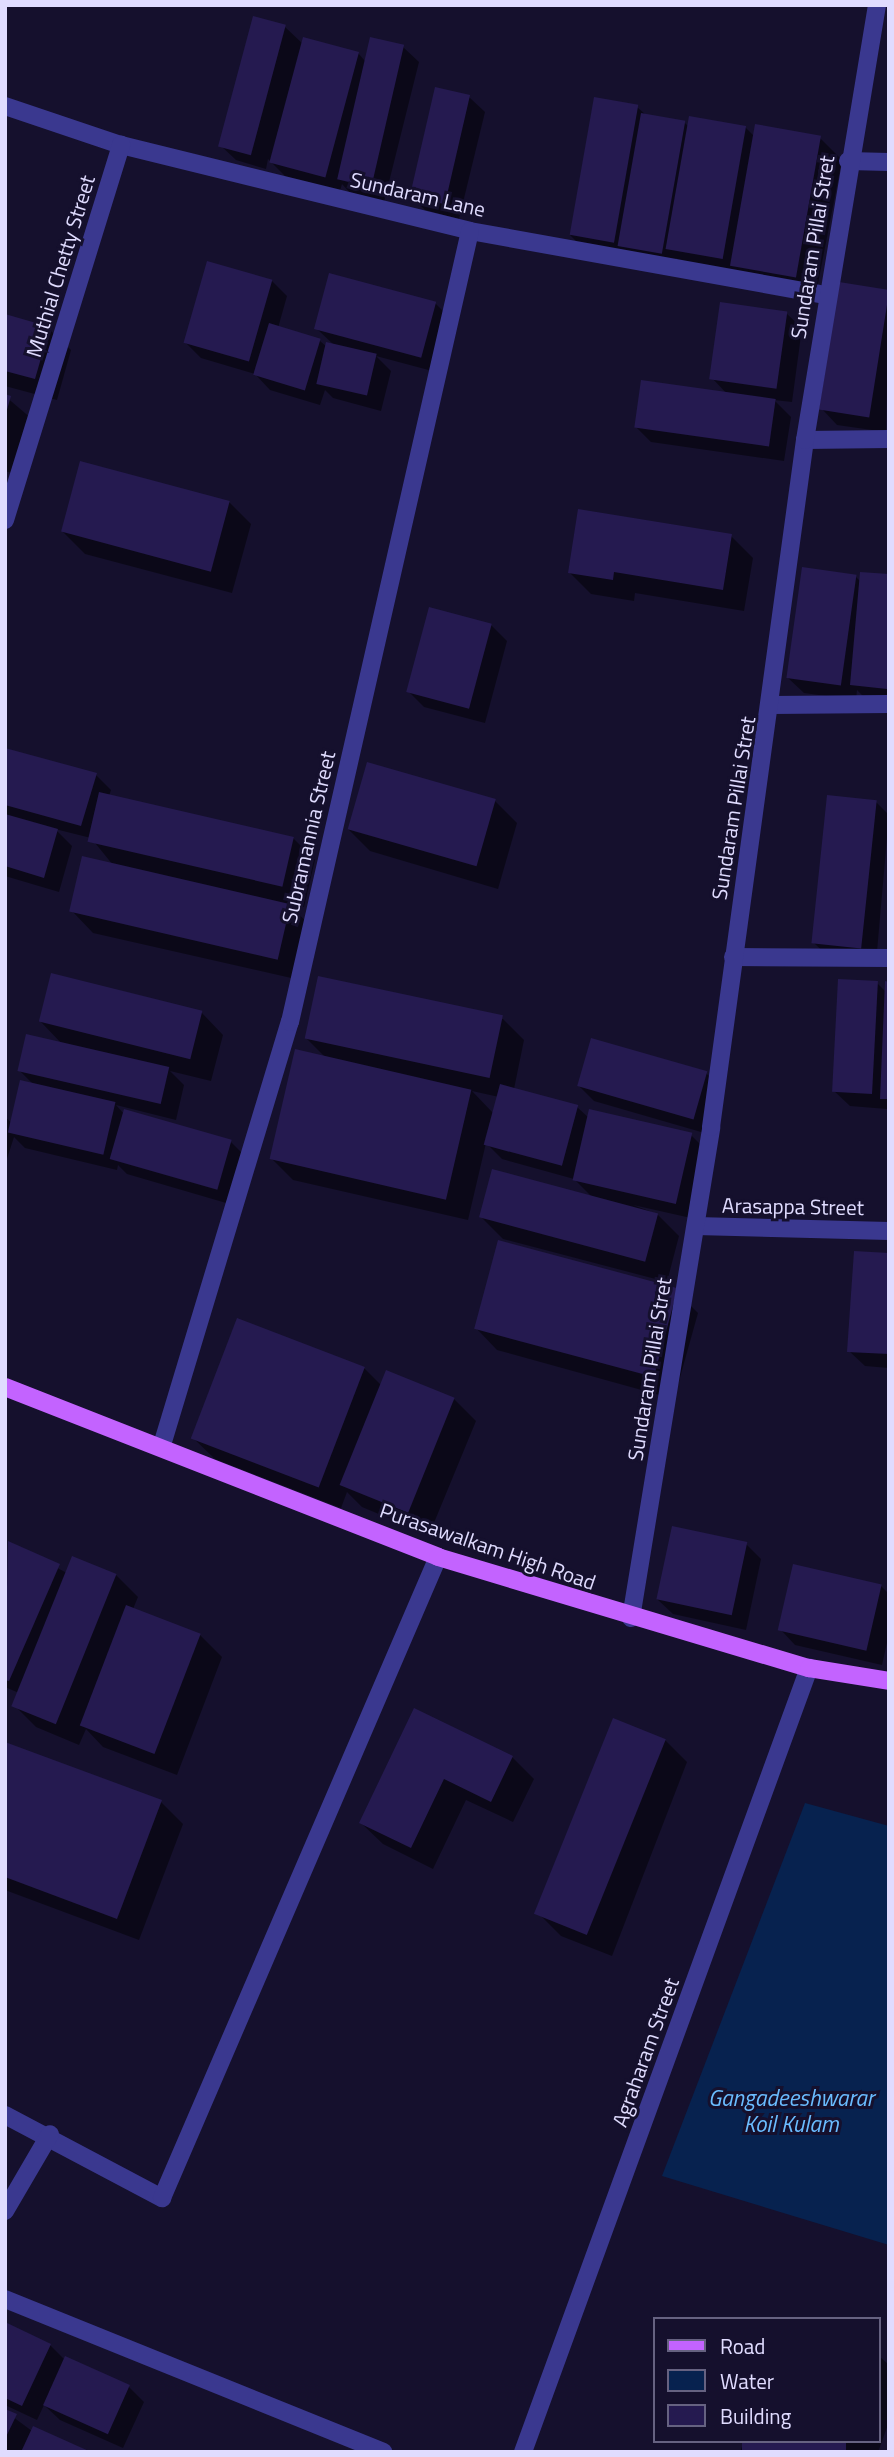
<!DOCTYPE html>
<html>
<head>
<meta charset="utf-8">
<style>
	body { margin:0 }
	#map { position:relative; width:894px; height:2457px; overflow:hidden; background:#15102d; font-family:"Titillium Web",sans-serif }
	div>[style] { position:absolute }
	.water>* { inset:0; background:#07224f }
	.shadow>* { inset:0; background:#0007 }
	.building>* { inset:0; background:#251a50; transform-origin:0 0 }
	.minor>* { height:18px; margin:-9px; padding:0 9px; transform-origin:9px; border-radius:9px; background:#3a388f }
	.major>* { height:18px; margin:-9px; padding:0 9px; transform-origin:9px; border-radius:9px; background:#c363ff }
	span { translate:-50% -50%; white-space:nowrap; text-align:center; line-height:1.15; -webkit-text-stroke:6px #15102d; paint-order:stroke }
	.street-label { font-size:21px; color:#e0dcff }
	.water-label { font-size:23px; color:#6abcff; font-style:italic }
	.frame { position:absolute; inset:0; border:7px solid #e0dcff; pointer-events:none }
	.legend { position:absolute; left:653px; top:2317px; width:228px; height:126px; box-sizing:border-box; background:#15102d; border:2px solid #666281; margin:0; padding:9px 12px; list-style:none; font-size:21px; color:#e0dcff }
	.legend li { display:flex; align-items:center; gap:14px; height:35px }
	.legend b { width:35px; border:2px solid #666281 }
</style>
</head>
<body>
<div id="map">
	<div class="water">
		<i style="clip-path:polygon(805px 1803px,889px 1826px,889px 2245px,662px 2176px)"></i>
	</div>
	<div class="shadow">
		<i style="clip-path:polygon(285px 27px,303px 44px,358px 53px,365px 61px,403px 47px,419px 62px,384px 202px,351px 194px,342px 184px,340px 191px,286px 177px,268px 159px,266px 169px,236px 160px,220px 145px)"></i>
		<i style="clip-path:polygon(469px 97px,485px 112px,459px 219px,425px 210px,410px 195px)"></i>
		<i style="clip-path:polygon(637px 107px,646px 115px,684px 122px,689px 127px,745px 127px,755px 137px,820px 138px,842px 160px,815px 299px,689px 271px,676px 258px,674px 268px,585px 250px,570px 235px)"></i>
		<i style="clip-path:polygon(272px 281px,287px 296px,278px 328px,320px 341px,327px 347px,334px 345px,317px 329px,435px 303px,450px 318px,436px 372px,376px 356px,391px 371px,381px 411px,333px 398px,325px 390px,320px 405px,270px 390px,255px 374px,201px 358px,186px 343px)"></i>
		<i style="clip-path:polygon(889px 291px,886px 432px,837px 425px,822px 409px)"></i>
		<i style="clip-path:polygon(786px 313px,802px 328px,792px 402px,774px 400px,791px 417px,784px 461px,651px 442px,636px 427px,728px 395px,712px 378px)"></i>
		<i style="clip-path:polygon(5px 316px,49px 329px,71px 350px,57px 400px,5px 386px)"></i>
		<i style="clip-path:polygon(5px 396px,32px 419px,15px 474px,5px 471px)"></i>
		<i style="clip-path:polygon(229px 502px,251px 524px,232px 593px,85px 554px,63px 532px)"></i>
		<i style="clip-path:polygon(731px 536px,753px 558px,744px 611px,635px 593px,634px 601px,591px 594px,569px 572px)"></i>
		<i style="clip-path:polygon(855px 576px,861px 582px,889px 576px,889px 702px,867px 700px,857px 690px,856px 700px,804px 693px,788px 678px)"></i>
		<i style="clip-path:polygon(491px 625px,507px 641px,485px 723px,424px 707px,409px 692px)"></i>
		<i style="clip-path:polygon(5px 750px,96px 775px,111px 790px,109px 796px,293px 838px,315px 860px,304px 907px,288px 904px,312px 927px,300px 980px,93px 933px,72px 911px,113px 865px,91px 838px,55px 829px,72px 846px,59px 892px,5px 876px)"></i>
		<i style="clip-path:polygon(495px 801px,517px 823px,498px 889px,370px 851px,348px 829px)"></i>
		<i style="clip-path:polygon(876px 802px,889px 815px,876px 963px,830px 958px,814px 943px)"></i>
		<i style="clip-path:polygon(52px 976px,202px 1013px,223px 1035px,211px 1081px,170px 1071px,184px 1085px,176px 1120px,116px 1105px,124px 1114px,231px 1142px,246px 1157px,233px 1205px,127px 1174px,118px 1165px,117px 1170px,25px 1148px,14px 1137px,5px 1165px,5px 1117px,12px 1123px,34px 1085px,19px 1070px,63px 1045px,41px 1022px)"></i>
		<i style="clip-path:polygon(877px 983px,886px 992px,889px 983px,889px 1105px,887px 1109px,850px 1106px,834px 1091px)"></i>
		<i style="clip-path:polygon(evenodd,503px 1019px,524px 1040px,514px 1089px,577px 1107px,589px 1118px,691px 1135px,706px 1150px,691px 1218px,633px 1205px,657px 1214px,679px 1236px,667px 1282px,503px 1239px,481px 1217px,593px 1198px,574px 1179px,502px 1159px,486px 1143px,468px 1220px,293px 1180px,272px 1159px,326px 1058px,306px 1038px,503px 1019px,472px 1091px,499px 1097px,494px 1114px,472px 1091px)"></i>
		<i style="clip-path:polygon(706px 1073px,721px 1089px,708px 1134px,594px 1101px,579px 1086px)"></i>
		<i style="clip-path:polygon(889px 1254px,889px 1368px,865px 1366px,849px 1351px)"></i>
		<i style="clip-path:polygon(676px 1291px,698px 1313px,674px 1399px,497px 1350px,476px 1328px)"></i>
		<i style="clip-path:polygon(364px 1368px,382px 1386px,454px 1399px,476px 1421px,429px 1535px,362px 1507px,347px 1492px,341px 1508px,215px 1459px,193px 1438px)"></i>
		<i style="clip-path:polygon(9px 1543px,67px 1573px,116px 1575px,138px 1597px,133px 1609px,200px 1635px,222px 1657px,177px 1775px,103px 1747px,86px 1729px,79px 1745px,36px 1727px,14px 1705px,19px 1693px,5px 1687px)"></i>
		<i style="clip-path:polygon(746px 1544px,761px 1559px,746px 1630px,673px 1614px,657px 1599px)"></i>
		<i style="clip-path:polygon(881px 1586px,889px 1594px,889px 1634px,882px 1665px,795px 1645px,780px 1629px)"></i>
		<i style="clip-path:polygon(415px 1710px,512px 1757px,534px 1779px,513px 1822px,466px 1800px,433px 1869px,383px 1844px,361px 1823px)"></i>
		<i style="clip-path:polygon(665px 1740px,687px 1762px,612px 1956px,561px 1936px,539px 1914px)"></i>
		<i style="clip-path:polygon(5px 1748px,161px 1802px,183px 1824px,139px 1940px,5px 1890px)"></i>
		<i style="clip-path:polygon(5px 2324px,50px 2345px,65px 2360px,129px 2387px,144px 2402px,123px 2448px,60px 2420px,44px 2405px,37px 2420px,5px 2405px)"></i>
		<i style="clip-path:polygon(878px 2355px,889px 2365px,889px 2422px,878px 2452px,740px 2452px,744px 2441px,878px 2441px)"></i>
		<i style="clip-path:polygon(5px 2411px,32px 2431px,86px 2452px,5px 2452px)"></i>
	</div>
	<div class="building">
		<i style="left:253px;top:16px;width:34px;height:135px;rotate:15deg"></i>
		<i style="left:303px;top:37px;width:58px;height:130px;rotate:15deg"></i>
		<i style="left:370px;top:37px;width:35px;height:146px;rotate:13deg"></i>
		<i style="left:435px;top:87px;width:36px;height:112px;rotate:13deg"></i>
		<i style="left:594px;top:97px;width:45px;height:140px;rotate:10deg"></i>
		<i style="left:641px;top:113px;width:45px;height:135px;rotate:10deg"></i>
		<i style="left:689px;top:116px;width:58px;height:135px;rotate:10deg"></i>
		<i style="left:755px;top:124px;width:67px;height:144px;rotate:10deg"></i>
		<i style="left:207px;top:261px;width:68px;height:85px;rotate:16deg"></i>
		<i style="left:329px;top:273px;width:111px;height:58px;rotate:15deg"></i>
		<i style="left:839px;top:282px;width:51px;height:129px;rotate:9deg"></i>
		<i style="left:720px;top:302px;width:68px;height:78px;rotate:8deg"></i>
		<i style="clip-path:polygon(5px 314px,50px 327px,35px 379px,5px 371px)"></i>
		<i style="left:269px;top:323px;width:54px;height:54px;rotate:17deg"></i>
		<i style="left:326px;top:342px;width:52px;height:43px;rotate:13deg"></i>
		<i style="left:641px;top:380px;width:136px;height:48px;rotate:8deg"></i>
		<i style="clip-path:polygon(5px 394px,11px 396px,6px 413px,5px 413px)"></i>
		<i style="left:80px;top:461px;width:155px;height:73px;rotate:15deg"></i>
		<i style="clip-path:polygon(578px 509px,732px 534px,723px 590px,614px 572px,613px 580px,568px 573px)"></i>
		<i style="left:802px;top:567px;width:55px;height:112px;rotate:8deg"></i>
		<i style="clip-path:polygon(860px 572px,889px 574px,887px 689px,850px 685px)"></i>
		<i style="left:429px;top:607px;width:65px;height:88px;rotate:15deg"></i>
		<i style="clip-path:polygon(5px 748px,97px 773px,81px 826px,5px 805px)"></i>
		<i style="left:367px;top:762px;width:134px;height:70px;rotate:16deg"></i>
		<i style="left:99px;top:792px;width:200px;height:51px;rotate:13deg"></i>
		<i style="left:827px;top:795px;width:50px;height:149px;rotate:6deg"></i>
		<i style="clip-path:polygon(5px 814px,58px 829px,44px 878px,5px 866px)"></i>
		<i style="left:82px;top:856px;width:214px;height:57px;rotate:13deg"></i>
		<i style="left:51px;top:973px;width:156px;height:50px;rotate:14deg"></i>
		<i style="left:318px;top:976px;width:189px;height:64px;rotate:12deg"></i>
		<i style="left:838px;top:979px;width:40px;height:113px;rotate:3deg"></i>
		<i style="clip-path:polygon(885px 981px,889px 982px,889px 1099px,880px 1099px)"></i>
		<i style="left:26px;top:1034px;width:147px;height:38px;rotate:13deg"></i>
		<i style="left:591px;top:1038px;width:121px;height:50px;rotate:16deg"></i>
		<i style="left:295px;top:1049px;width:181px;height:113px;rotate:13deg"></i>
		<i style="left:20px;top:1080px;width:98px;height:54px;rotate:13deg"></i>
		<i style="left:500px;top:1084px;width:81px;height:63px;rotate:15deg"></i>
		<i style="left:124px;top:1109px;width:112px;height:52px;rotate:16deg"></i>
		<i style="left:589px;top:1109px;width:106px;height:73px;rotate:13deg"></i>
		<i style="left:492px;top:1169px;width:172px;height:50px;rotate:15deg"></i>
		<i style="left:498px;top:1240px;width:186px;height:92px;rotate:15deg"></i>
		<i style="clip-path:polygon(854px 1251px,889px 1253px,889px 1354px,847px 1352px)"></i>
		<i style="left:237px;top:1318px;width:137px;height:129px;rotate:21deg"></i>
		<i style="left:386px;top:1370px;width:74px;height:124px;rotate:22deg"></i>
		<i style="left:672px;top:1526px;width:77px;height:75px;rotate:12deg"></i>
		<i style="clip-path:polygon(8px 1541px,60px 1564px,9px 1681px,5px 1680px)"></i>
		<i style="left:72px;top:1556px;width:48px;height:162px;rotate:22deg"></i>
		<i style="left:793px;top:1564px;width:91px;height:68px;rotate:13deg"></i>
		<i style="left:126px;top:1605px;width:80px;height:129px;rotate:21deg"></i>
		<i style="clip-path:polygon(414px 1708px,513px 1756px,491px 1802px,444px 1779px,411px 1848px,359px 1823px)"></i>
		<i style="left:613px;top:1718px;width:57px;height:211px;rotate:22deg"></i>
		<i style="clip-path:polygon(5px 1742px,162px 1800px,117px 1919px,5px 1877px)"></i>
		<i style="clip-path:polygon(5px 2322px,51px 2344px,22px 2406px,5px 2398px)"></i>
		<i style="left:65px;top:2356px;width:71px;height:54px;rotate:24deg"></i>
		<i style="clip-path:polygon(5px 2409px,17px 2414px,5px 2439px)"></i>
		<i style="clip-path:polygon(33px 2426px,91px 2452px,21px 2452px)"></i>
		<i style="left:742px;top:2441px;width:104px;height:12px"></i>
	</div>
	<div class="minor">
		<i style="left:5px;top:106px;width:122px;rotate:18.6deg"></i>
		<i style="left:121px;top:145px;width:359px;rotate:13.8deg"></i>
		<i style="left:470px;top:231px;width:363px;rotate:10.2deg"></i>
		<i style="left:848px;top:161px;width:41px;rotate:1.4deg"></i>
		<i style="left:805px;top:440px;width:84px;rotate:-0.7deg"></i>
		<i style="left:5px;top:520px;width:393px;rotate:-72.8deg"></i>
		<i style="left:771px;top:705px;width:118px;rotate:-0.5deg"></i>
		<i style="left:733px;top:957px;width:156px;rotate:0.4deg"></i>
		<i style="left:696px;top:1226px;width:193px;rotate:1.5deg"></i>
		<i style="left:162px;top:1445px;width:442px;rotate:-73.2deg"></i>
		<i style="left:290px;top:1022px;width:811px;rotate:-77.18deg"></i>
		<i style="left:631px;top:1618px;width:497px;rotate:-80.7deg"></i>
		<i style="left:711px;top:1127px;width:693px;rotate:-82.21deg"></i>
		<i style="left:805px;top:440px;width:441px;rotate:-80.6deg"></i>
		<i style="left:5px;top:2115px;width:178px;rotate:27.9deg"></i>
		<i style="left:162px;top:2198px;width:698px;rotate:-66.7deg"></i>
		<i style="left:5px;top:2211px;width:89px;rotate:-59.7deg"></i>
		<i style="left:5px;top:2299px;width:408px;rotate:22deg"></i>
		<i style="left:523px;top:2452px;width:835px;rotate:-69.96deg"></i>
	</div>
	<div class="major">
		<i style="left:5px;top:1387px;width:465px;rotate:21.4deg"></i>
		<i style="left:438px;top:1557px;width:387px;rotate:16.7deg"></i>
		<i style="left:809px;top:1668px;width:81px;rotate:9.2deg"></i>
	</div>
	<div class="street-label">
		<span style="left:418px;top:194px;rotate:13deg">Sundaram Lane</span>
		<span style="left:812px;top:247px;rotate:-81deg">Sundaram Pillai Stret</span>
		<span style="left:60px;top:266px;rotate:-73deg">Muthial Chetty Street</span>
		<span style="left:733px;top:808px;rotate:-81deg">Sundaram Pillai Stret</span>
		<span style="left:308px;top:837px;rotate:-77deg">Subramannia Street</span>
		<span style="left:793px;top:1206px;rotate:1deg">Arasappa Street</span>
		<span style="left:649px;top:1369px;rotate:-81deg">Sundaram Pillai Stret</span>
		<span style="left:488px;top:1546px;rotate:19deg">Purasawalkam High Road</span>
		<span style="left:645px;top:2052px;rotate:-70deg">Agraharam Street</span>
	</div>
	<div class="water-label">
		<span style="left:791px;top:2111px">Gangadeeshwarar<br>Koil Kulam</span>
	</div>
	<div class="frame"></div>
	<ul class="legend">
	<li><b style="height:9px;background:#c363ff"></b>Road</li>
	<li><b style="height:19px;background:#07224f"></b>Water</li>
	<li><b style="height:19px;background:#251a50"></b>Building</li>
	</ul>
</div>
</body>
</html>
